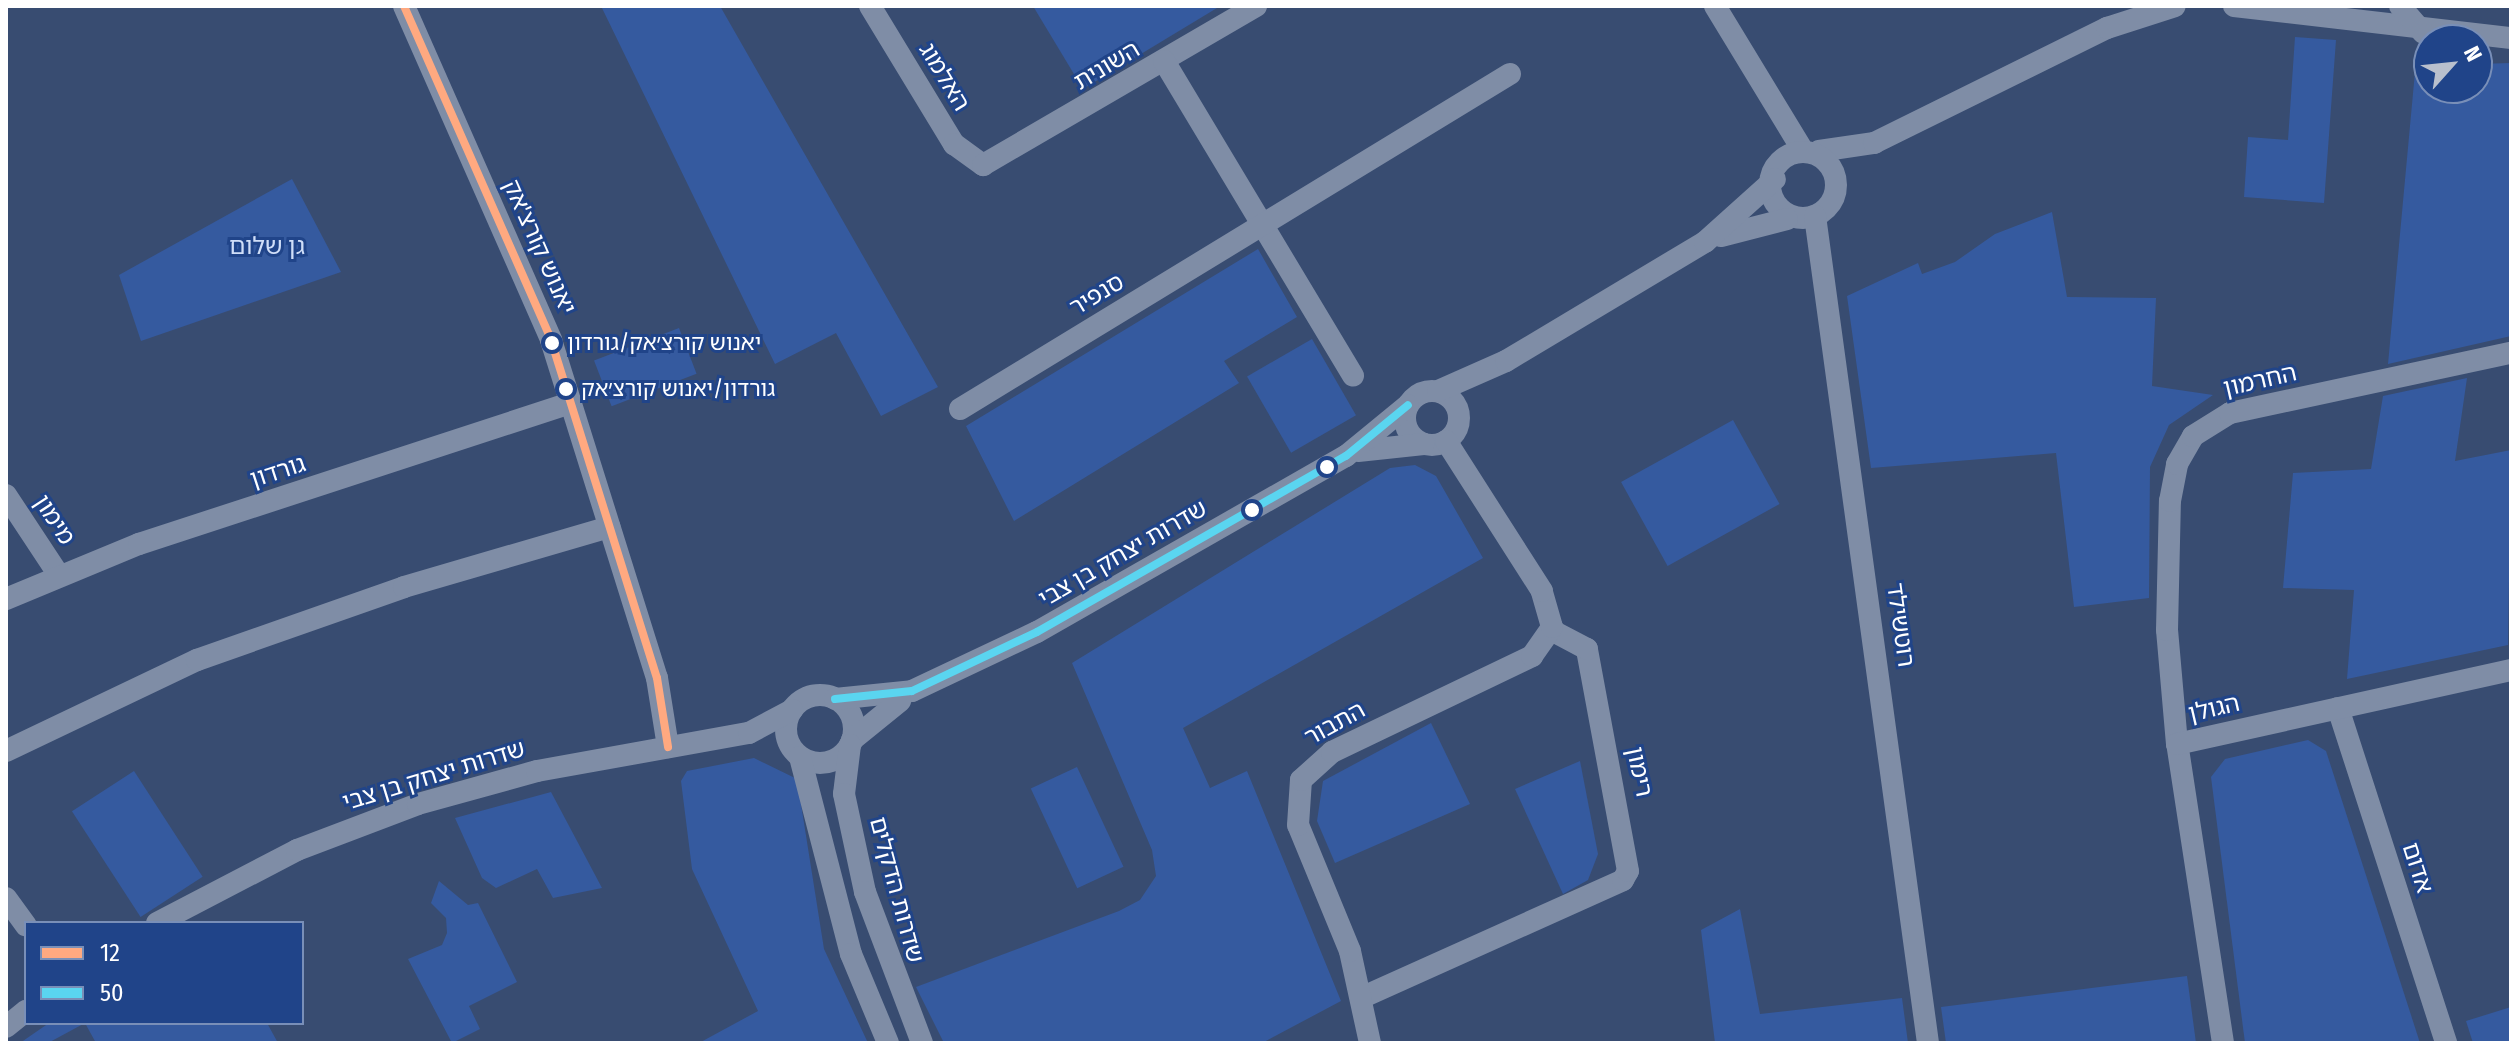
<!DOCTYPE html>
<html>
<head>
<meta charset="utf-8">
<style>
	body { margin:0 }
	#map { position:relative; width:2517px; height:1049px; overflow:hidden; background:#384c71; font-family:"Fira Sans Condensed","Noto Sans Hebrew",sans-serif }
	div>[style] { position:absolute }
	.green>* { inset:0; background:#355a9f; transform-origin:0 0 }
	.minor>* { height:22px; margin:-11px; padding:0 11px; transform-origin:11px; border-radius:11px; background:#7f8da6 }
	.minor>.ring { margin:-11px; padding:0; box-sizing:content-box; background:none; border:22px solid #7f8da6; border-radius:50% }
	.bus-1>* { height:8px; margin:-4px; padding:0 4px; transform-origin:4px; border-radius:4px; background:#ffa980 }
	.bus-2>* { height:8px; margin:-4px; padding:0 4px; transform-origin:4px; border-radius:4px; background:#5ad5f0 }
	.dots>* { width:22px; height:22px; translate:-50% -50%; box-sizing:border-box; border:4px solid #204489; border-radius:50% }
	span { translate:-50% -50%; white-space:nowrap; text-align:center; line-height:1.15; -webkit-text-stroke:6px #204489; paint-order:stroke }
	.bus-label { font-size:22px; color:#fff }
	.left { translate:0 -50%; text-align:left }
	.street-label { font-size:24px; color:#fff }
	.park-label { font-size:24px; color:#d0def8 }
	.frame { position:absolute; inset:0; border:8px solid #fff; pointer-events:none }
	.legend { position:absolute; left:24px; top:921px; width:280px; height:104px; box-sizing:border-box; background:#204489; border:2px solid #798fb8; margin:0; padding:10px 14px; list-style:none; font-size:24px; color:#fff }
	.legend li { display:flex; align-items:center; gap:16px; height:40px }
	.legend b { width:40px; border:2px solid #798fb8 }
	.north { position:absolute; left:2413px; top:24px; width:80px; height:80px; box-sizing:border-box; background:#204489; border:2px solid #798fb8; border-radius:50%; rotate:63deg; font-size:22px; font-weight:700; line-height:32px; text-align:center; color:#fff }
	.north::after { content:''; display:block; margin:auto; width:28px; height:36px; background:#b9c0cd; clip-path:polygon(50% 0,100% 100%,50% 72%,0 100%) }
</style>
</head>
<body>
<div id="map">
	<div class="green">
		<i style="clip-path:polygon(601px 6px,720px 6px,938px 387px,881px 416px,836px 333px,775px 364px)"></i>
		<i style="clip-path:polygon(1033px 6px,1215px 6px,1217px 8px,1083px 89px)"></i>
		<i style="clip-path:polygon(2295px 37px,2336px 40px,2324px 203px,2244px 197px,2248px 137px,2288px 140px)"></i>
		<i style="clip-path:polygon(2416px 61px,2429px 62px,2429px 88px,2477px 88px,2477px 64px,2511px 63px,2511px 336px,2388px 364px)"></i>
		<i style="clip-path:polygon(292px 179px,341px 272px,141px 341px,119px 275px)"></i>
		<i style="clip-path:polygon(2052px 212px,2067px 297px,2156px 298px,2152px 386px,2213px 395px,2169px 425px,2150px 467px,2149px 598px,2074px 607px,2056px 453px,1871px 468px,1847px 296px,1918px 263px,1922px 274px,1955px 262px,1995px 234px)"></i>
		<i style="clip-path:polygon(1258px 249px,1297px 317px,1224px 361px,1239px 383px,1014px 521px,966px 426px)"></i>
		<i style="left:679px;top:328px;width:49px;height:91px;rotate:69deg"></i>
		<i style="left:1312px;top:339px;width:88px;height:75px;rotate:60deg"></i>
		<i style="clip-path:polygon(2467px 378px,2455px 461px,2511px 450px,2508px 645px,2347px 679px,2354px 590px,2283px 588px,2293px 473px,2371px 469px,2383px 396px)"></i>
		<i style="left:1733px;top:420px;width:96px;height:128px;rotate:61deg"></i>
		<i style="clip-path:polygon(1415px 465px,1436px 476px,1483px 558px,1183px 728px,1210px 788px,1247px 771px,1341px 1001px,1262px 1043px,944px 1043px,916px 987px,1119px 911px,1140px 900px,1156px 876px,1152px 850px,1072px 663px,1390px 468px)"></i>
		<i style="clip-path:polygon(1431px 723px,1470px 804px,1335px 863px,1317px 821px,1323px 781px)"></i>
		<i style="clip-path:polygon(2308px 740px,2326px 751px,2420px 1043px,2245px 1043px,2211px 777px,2225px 759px)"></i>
		<i style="clip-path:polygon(754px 758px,797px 779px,824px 949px,868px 1043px,699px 1043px,758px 1011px,692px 869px,681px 781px,687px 771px)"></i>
		<i style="clip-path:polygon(1580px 761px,1598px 854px,1588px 880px,1563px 894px,1515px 789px)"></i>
		<i style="left:1077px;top:767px;width:110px;height:51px;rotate:65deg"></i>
		<i style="left:134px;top:771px;width:126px;height:74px;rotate:57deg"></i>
		<i style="clip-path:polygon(551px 792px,602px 888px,553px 898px,537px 869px,496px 888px,482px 878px,455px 818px)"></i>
		<i style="clip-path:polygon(439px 881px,468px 905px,478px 903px,517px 982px,469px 1006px,480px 1029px,452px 1043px,408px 959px,442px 945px,447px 933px,446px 918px,431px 903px)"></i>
		<i style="clip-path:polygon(1740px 909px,1760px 1014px,1902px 998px,1908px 1043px,1715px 1043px,1701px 930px)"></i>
		<i style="clip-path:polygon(2187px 976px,2196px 1043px,1946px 1043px,1941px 1007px)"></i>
		<i style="clip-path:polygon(2511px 1007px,2511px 1043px,2473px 1043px,2466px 1021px)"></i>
		<i style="clip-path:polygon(49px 1023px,267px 1023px,278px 1043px,96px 1043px,85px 1023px,48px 1043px,20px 1043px)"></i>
	</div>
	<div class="minor">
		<i style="left:404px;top:6px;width:365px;rotate:66.2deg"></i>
		<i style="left:551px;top:340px;width:354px;rotate:72.6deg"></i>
		<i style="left:657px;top:678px;width:70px;rotate:80.9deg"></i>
		<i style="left:870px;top:6px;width:162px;rotate:58.7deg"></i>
		<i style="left:954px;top:144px;width:36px;rotate:36deg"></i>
		<i style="left:983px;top:165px;width:316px;rotate:-30.2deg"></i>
		<i style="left:1715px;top:6px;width:167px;rotate:58.7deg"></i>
		<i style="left:2234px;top:6px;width:279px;rotate:6.6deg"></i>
		<i style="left:2400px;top:6px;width:35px;rotate:49deg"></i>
		<i style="left:1164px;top:61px;width:367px;rotate:59deg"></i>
		<i style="left:1819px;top:151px;width:56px;rotate:-8.3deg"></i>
		<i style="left:1874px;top:143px;width:260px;rotate:-26.3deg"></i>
		<i style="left:2107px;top:28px;width:71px;rotate:-17.9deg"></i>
		<i class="ring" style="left:1770px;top:152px;width:44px;height:44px"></i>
		<i style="left:1815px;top:216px;width:835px;rotate:82.22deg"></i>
		<i style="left:1721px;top:236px;width:68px;rotate:-14.4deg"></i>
		<i class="ring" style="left:1405px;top:391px;width:32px;height:32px"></i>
		<i style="left:1438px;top:391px;width:74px;rotate:-23.8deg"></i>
		<i style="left:1506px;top:361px;width:232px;rotate:-30.9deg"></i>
		<i style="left:1705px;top:242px;width:94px;rotate:-42deg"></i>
		<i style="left:960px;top:409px;width:644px;rotate:-31.35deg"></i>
		<i style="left:1358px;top:451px;width:66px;rotate:-6.1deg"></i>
		<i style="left:6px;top:495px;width:95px;rotate:56.6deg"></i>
		<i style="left:6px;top:599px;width:144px;rotate:-22.5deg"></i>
		<i style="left:139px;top:544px;width:453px;rotate:-18.1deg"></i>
		<i class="ring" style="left:786px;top:695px;width:46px;height:46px"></i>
		<i style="left:835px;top:699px;width:77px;rotate:-5.9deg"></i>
		<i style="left:912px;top:691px;width:138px;rotate:-25.3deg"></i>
		<i style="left:1037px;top:632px;width:356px;rotate:-29.7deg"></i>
		<i style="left:1346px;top:456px;width:80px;rotate:-39.4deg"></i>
		<i style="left:2338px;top:708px;width:352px;rotate:72.1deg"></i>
		<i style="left:852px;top:740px;width:62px;rotate:-39.1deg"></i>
		<i style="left:2177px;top:744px;width:114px;rotate:-95deg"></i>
		<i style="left:2167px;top:630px;width:129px;rotate:-88.7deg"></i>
		<i style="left:2170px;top:501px;width:38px;rotate:-79deg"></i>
		<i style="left:2177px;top:464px;width:32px;rotate:-60deg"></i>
		<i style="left:2193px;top:436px;width:44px;rotate:-31.9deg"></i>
		<i style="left:2230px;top:413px;width:287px;rotate:-12.1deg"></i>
		<i style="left:850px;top:745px;width:49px;rotate:97deg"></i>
		<i style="left:844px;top:794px;width:100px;rotate:77.9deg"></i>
		<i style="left:865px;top:892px;width:161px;rotate:69.3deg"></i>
		<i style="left:6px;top:751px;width:212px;rotate:-25.5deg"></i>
		<i style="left:197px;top:660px;width:219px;rotate:-19.4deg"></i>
		<i style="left:404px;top:587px;width:214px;rotate:-16.3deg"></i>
		<i style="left:800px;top:757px;width:203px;rotate:75.5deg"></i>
		<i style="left:851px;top:954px;width:96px;rotate:67.4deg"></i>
		<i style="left:6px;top:898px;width:34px;rotate:54deg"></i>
		<i style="left:157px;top:923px;width:158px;rotate:-27.5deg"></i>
		<i style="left:297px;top:850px;width:129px;rotate:-20.8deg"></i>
		<i style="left:418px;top:804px;width:123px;rotate:-15.5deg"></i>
		<i style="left:537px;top:771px;width:215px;rotate:-10.2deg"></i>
		<i style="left:749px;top:733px;width:49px;rotate:-28.1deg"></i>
		<i style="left:1363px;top:997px;width:285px;rotate:-24.2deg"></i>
		<i style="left:1623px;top:880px;width:10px;rotate:-61deg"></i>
		<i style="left:1628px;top:871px;width:226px;rotate:-100.5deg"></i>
		<i style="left:1587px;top:649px;width:41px;rotate:-152.2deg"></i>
		<i style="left:6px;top:1027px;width:26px;rotate:-39deg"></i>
		<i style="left:1370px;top:1043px;width:94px;rotate:-102.3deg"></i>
		<i style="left:1350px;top:951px;width:136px;rotate:-112.4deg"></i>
		<i style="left:1298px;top:825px;width:45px;rotate:-86.2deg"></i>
		<i style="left:1301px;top:780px;width:42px;rotate:-42.1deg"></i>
		<i style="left:1332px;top:752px;width:222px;rotate:-25.6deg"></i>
		<i style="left:1532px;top:656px;width:35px;rotate:-55deg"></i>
		<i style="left:1552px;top:627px;width:37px;rotate:-106deg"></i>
		<i style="left:1542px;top:591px;width:178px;rotate:-122.6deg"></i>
		<i style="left:2223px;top:1043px;width:303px;rotate:-98.7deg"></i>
		<i style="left:2177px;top:744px;width:342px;rotate:-12.5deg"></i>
	</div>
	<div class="bus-1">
		<i style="left:404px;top:6px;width:365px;rotate:66.2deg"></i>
		<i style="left:551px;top:340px;width:354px;rotate:72.6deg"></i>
		<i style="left:657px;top:678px;width:70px;rotate:80.9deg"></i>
	</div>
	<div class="bus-2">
		<i style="left:835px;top:699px;width:77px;rotate:-5.9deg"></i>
		<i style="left:912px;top:691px;width:138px;rotate:-25.3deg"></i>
		<i style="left:1037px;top:632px;width:356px;rotate:-29.7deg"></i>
		<i style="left:1346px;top:456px;width:80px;rotate:-39.4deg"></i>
	</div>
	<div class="dots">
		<i style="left:552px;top:343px;background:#fff"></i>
		<i style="left:566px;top:389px;background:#fff"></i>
		<i style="left:1327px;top:467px;background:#fff"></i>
		<i style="left:1252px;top:510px;background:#fff"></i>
	</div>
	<div class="bus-label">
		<span class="left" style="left:567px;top:343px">יאנוש קורצ׳אק/גורדון</span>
		<span class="left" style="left:581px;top:389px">גורדון/יאנוש קורצ׳אק</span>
	</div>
	<div class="street-label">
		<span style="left:1107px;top:66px;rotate:-31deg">השונית</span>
		<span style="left:944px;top:77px;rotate:59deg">האלמוג</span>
		<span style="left:539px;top:247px;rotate:66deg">יאנוש קורצ'אק</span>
		<span style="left:1097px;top:295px;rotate:-31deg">סנפיר</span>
		<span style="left:2260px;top:381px;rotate:-13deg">החרמון</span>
		<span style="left:278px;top:472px;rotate:-18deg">גורדון</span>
		<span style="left:54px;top:520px;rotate:57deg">מימון</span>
		<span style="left:1123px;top:554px;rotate:-30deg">שדרות יצחק בן צבי</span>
		<span style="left:1900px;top:625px;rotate:82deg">רוטשילד</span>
		<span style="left:2214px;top:709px;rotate:-13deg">הגולן</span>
		<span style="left:1335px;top:724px;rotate:-29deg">התבור</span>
		<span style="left:1639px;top:772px;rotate:78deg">רימון</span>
		<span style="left:434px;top:776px;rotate:-17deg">שדרות יצחק בן צבי</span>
		<span style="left:2417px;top:868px;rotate:72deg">אדום</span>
		<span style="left:896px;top:890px;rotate:75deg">שדרות הדקלים</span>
	</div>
	<div class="park-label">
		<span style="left:267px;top:247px">גן שלום</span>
	</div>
	<div class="frame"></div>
	<ul class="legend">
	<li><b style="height:10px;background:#ffa980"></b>12</li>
	<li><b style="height:10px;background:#5ad5f0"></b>50</li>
	</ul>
	<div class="north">N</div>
</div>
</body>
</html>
